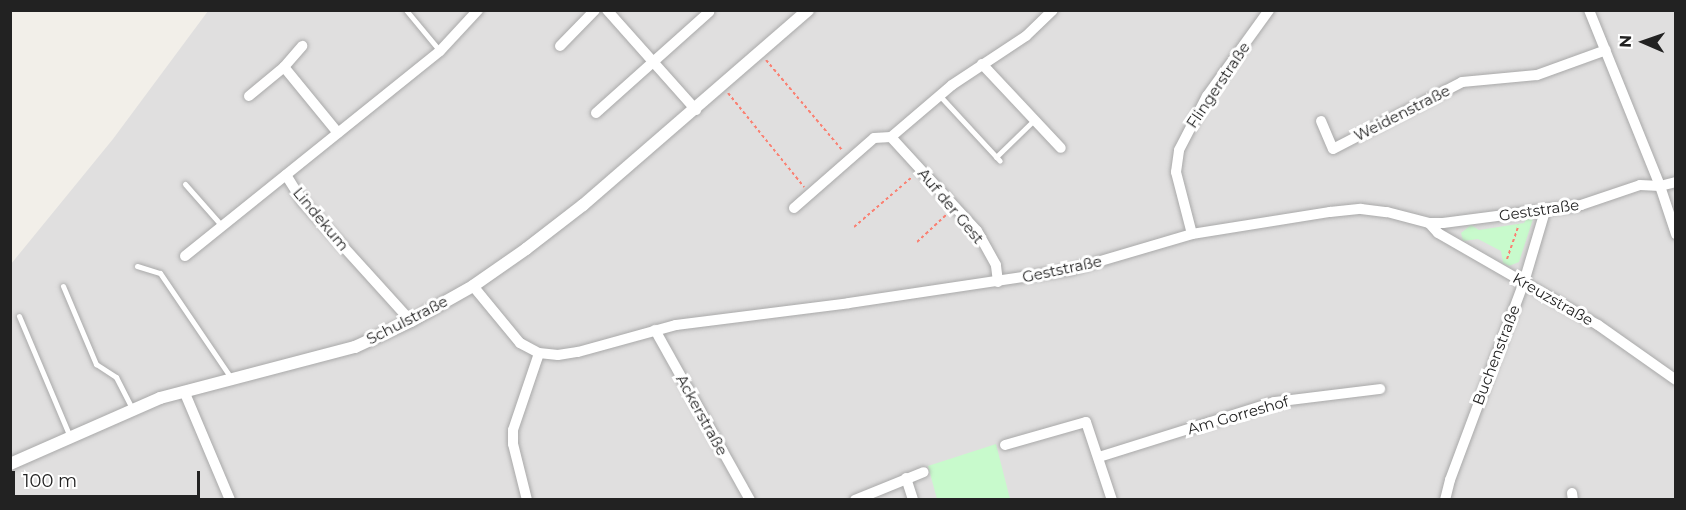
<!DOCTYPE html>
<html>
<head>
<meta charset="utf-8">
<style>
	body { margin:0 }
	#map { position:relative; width:1686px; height:510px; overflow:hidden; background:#f2efe9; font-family:Montserrat,sans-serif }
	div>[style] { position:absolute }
	.residential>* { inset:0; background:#e0dfdf }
	.park>* { inset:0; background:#c8facc }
	.path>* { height:2px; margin-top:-1px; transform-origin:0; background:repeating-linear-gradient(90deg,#fa8072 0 3px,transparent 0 6px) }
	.roads { filter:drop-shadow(0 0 2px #a9a9a9) drop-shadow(0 0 2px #a9a9a9) }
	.service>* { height:5px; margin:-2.5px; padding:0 2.5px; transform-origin:2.5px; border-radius:2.5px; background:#fff }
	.minor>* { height:10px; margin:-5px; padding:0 5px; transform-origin:5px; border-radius:5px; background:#fff }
	.tertiary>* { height:12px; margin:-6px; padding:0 6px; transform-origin:6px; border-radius:6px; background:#fff }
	span { translate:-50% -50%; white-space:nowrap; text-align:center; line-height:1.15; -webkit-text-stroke:6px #fff; paint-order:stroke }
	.street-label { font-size:15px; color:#222 }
	.frame { position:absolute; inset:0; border:12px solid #222; pointer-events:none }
	.north { position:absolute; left:1614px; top:12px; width:60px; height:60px; -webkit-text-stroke:4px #fff; paint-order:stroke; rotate:272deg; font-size:16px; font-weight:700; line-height:24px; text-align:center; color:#222 }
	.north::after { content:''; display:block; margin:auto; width:21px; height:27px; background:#222; clip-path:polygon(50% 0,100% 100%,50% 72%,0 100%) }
	.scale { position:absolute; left:12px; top:471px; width:188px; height:27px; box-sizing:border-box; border:3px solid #222; border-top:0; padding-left:8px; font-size:18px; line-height:21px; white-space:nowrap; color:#222; -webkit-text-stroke:4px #fff; paint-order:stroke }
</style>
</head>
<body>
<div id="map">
	<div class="residential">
		<i style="clip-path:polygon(208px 11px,1675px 11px,1675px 499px,11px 500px,11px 264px,113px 139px)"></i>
	</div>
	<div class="park">
		<i style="clip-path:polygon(1527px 218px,1533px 219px,1519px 262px,1509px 266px,1503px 263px,1501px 251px,1478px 239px,1463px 241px,1461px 233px,1471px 225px,1479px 230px,1524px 223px)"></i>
		<i style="clip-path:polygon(996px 444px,1010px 499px,937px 499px,928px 466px)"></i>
	</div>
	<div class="path">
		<i style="left:766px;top:60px;width:118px;rotate:49.8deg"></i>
		<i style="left:728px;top:93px;width:121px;rotate:51deg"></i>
		<i style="left:854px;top:227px;width:77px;rotate:-40.8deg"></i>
		<i style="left:917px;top:242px;width:40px;rotate:-43deg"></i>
		<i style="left:1507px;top:259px;width:36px;rotate:-71deg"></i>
	</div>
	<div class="roads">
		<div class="service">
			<i style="left:406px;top:10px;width:53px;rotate:50.3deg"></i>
			<i style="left:940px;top:96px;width:88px;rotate:47.3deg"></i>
			<i style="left:996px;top:157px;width:53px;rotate:-44.2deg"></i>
			<i style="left:185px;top:184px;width:56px;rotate:48.6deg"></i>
			<i style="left:137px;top:266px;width:24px;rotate:17deg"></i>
			<i style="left:160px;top:273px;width:127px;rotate:55.9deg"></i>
			<i style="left:63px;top:286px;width:85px;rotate:67.1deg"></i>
			<i style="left:96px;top:364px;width:24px;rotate:33deg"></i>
			<i style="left:116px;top:377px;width:37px;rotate:63deg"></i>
			<i style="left:19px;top:316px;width:131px;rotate:67.1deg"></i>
		</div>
		<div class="minor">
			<i style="left:607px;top:10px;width:134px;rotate:48.3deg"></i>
			<i style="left:1589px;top:10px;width:190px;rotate:68deg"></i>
			<i style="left:1660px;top:186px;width:51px;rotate:71.6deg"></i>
			<i style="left:560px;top:46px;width:50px;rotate:-45.8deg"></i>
			<i style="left:982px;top:64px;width:115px;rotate:46.8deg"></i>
			<i style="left:284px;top:67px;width:28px;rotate:-49deg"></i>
			<i style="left:249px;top:96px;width:45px;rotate:-39.6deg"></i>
			<i style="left:284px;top:67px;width:85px;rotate:50.7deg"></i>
			<i style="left:596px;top:113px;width:152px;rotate:-41.8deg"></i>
			<i style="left:1321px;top:121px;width:30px;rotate:67deg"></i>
			<i style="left:1333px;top:149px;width:145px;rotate:-27.4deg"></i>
			<i style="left:1462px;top:82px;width:75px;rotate:-5.3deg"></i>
			<i style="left:1537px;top:75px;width:73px;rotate:-19.9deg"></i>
			<i style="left:286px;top:175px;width:32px;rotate:58deg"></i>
			<i style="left:303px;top:202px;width:161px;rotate:47.8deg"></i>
			<i style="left:794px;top:208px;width:106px;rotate:-41.2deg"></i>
			<i style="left:874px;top:138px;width:17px;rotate:-3deg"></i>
			<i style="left:1429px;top:223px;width:13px;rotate:48deg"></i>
			<i style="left:1438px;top:233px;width:185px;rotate:29.9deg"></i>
			<i style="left:1598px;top:325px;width:95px;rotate:35.2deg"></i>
			<i style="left:1192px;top:234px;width:64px;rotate:-104.5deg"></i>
			<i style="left:1176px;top:172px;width:22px;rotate:-82deg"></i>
			<i style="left:1179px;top:150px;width:61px;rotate:-62.6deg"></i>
			<i style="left:1207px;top:96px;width:106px;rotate:-54.2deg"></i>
			<i style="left:185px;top:256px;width:327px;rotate:-38.8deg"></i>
			<i style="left:440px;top:51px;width:56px;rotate:-47.2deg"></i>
			<i style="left:998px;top:282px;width:17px;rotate:-97deg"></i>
			<i style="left:996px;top:265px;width:39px;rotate:-119deg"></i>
			<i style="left:977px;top:231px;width:127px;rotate:-132.5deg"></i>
			<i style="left:891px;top:137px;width:80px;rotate:-40.4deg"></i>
			<i style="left:952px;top:85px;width:89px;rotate:-33.5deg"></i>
			<i style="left:1026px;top:36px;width:37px;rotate:-44deg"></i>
			<i style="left:473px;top:286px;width:74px;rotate:50.5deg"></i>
			<i style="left:520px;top:343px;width:21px;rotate:28deg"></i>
			<i style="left:539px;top:353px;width:19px;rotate:6deg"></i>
			<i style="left:558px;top:355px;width:20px;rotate:-9deg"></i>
			<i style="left:578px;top:352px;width:102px;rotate:-15.4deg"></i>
			<i style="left:676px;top:325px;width:174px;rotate:-7.2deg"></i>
			<i style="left:849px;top:303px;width:223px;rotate:-8.5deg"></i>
			<i style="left:1070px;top:270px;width:127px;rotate:-16.4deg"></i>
			<i style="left:1192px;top:234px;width:140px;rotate:-9.1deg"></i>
			<i style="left:1330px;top:212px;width:31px;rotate:-6deg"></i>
			<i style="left:1361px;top:209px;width:26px;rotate:7deg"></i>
			<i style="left:1387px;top:212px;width:43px;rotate:14.7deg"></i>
			<i style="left:1429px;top:223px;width:14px"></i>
			<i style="left:1443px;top:223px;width:139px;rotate:-7.4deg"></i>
			<i style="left:1581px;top:205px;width:62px;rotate:-18.7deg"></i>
			<i style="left:1640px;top:185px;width:20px;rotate:3deg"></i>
			<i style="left:1660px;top:186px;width:16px;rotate:-14deg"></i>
			<i style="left:655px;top:330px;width:195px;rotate:60.8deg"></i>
			<i style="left:184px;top:391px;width:118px;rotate:67.1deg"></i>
			<i style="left:1005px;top:445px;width:84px;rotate:-15.9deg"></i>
			<i style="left:1086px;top:422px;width:82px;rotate:71.6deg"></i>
			<i style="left:1099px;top:457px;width:183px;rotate:-17.4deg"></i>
			<i style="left:1274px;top:402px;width:107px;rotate:-7deg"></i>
			<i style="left:906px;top:478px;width:23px;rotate:72deg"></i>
			<i style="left:1572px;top:493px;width:7px;rotate:82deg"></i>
			<i style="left:527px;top:500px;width:58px;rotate:-104deg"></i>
			<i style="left:513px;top:444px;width:14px;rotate:-90deg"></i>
			<i style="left:513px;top:430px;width:81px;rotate:-71.3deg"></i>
			<i style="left:855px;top:500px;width:74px;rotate:-22.1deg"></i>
			<i style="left:1445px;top:500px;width:21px;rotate:-76deg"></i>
			<i style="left:1450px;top:480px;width:211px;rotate:-69.5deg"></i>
			<i style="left:1524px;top:282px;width:74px;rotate:-73.5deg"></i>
		</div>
		<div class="tertiary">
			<i style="left:10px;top:464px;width:164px;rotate:-23.7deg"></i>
			<i style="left:160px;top:398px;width:202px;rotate:-14.7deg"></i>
			<i style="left:355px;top:347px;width:62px;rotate:-24.9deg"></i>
			<i style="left:411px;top:321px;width:71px;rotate:-29.4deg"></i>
			<i style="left:473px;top:286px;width:65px;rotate:-34.9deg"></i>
			<i style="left:526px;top:249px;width:72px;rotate:-37.7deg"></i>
			<i style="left:583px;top:205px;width:298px;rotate:-40.9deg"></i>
		</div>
	</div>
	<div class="street-label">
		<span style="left:1218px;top:85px;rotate:-56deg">Flingerstraße</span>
		<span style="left:1402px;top:113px;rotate:-27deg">Weidenstraße</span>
		<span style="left:951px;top:206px;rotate:50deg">Auf der Gest</span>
		<span style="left:1539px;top:210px;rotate:-8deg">Geststraße</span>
		<span style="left:321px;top:219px;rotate:50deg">Lindekum</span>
		<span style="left:1062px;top:269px;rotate:-12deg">Geststraße</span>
		<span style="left:1553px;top:299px;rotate:30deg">Kreuzstraße</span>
		<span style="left:407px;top:320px;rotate:-27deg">Schulstraße</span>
		<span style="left:1496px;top:355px;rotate:-69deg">Buchenstraße</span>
		<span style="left:702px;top:415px;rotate:61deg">Ackerstraße</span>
		<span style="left:1238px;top:415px;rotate:-16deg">Am Gorreshof</span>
	</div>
	<div class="frame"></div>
	<div class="north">N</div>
	<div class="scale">100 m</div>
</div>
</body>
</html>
